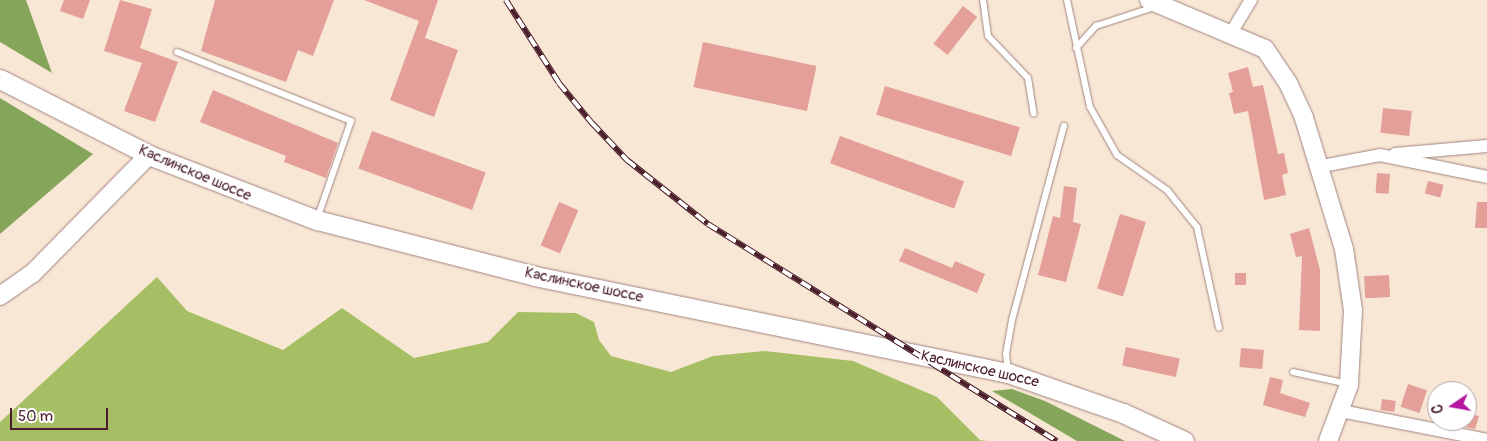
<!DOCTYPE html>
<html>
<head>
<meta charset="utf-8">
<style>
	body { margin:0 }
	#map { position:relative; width:1487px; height:441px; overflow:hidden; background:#f8e7d5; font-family:Pangolin,sans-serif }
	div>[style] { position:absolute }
	.green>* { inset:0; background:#a7bf64 }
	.forest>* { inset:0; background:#85a65a }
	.building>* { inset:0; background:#e39f98; transform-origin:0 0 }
	.roads { filter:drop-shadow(0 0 1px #a18380) drop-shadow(0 0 1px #a18380) }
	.lane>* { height:6px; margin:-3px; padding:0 3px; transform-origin:3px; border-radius:3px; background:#fff }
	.street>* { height:12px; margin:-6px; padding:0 6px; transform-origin:6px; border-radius:6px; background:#fff }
	.secondary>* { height:18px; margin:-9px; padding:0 9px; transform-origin:9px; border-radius:9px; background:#fff }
	.primary>* { height:19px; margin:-9.5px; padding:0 9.5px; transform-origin:9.5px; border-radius:9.5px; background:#fff }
	.rail>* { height:5.5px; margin-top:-2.75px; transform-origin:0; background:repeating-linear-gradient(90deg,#fff 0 11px,#4a1f2b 0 22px); box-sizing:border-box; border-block:1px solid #4a1f2b }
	span { translate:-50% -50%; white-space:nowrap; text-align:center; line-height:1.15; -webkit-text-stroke:5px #fff; paint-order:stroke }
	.street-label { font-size:15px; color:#4a1f2b }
	.north { position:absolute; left:1427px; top:381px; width:50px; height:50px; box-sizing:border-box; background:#fff; border:1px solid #b7a5aa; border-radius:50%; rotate:258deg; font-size:14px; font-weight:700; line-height:20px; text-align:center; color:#4a1f2b }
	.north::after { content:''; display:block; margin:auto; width:18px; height:22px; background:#b5179e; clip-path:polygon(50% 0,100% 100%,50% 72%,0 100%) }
	.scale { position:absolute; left:10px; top:408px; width:98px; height:22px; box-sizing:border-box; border:2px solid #4a1f2b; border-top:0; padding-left:6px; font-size:15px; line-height:18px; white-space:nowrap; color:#4a1f2b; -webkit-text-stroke:4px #fff; paint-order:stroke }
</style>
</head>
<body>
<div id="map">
	<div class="green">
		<i style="clip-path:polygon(157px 277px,187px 311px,283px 350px,342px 308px,414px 358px,488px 342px,518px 312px,576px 313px,594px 322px,599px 340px,611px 356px,671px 372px,713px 356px,765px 351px,853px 361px,937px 397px,980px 440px,987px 441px,0 441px,0 422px)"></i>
	</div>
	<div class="forest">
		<i style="clip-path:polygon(0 0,26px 0,52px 73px,0 42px)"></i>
		<i style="clip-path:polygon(0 98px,93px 154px,0 234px)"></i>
		<i style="clip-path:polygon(1012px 389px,1045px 401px,1125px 441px,1077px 441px,992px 391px)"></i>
	</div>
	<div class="building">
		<i style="clip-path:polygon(64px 0,90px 0,83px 19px,60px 11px)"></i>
		<i style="clip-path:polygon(120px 0,152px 9px,140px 48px,178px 62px,155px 122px,124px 111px,142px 63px,104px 51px)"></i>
		<i style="clip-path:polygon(215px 0,334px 0,313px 56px,298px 50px,286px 82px,201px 51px)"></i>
		<i style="clip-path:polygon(364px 0,438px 0,425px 38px,458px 50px,434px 117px,390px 100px,419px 21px)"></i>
		<i style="left:963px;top:6px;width:18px;height:48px;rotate:38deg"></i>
		<i style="left:703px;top:42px;width:116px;height:46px;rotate:12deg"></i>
		<i style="clip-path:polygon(1248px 67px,1253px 87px,1263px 85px,1278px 154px,1284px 153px,1288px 173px,1282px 175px,1286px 195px,1264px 200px,1248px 111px,1234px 114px,1229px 93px,1233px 92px,1228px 73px)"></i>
		<i style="left:885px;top:86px;width:141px;height:30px;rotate:17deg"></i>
		<i style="clip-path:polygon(213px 90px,338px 143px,326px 178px,284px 162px,286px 156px,200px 122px)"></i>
		<i style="left:1383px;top:108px;width:29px;height:25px;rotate:6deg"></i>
		<i style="left:372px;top:131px;width:121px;height:40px;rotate:20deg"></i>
		<i style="left:840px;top:136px;width:132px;height:29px;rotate:20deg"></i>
		<i style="left:1377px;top:173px;width:13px;height:20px;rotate:4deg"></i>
		<i style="left:1428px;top:181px;width:16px;height:13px;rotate:14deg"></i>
		<i style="clip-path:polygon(1064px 186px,1077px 188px,1073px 222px,1081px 224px,1066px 282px,1038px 275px,1053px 216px,1060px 218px)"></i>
		<i style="left:559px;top:202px;width:21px;height:47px;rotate:23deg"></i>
		<i style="clip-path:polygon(1477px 202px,1487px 202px,1487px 228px,1475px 228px)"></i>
		<i style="left:1120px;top:214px;width:27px;height:78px;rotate:17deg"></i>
		<i style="clip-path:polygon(1309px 228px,1320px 270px,1320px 331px,1299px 330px,1302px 256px,1296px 257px,1290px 234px)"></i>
		<i style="clip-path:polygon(905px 248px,952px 268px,955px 261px,985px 274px,977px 293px,899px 261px)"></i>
		<i style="left:1235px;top:273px;width:11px;height:12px"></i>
		<i style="left:1389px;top:275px;width:22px;height:25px;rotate:87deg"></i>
		<i style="left:1126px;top:347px;width:55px;height:19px;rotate:12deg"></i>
		<i style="left:1241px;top:348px;width:23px;height:19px;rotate:5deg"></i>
		<i style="clip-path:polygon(1270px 377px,1283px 380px,1280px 393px,1310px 403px,1305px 417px,1263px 405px)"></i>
		<i style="left:1408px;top:384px;width:20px;height:24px;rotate:18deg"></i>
		<i style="left:1382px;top:399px;width:14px;height:11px;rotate:8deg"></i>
		<i style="clip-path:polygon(1467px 413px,1479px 416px,1475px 429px,1440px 422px,1467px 421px)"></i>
	</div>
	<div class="roads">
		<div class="lane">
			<i style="left:983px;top:0;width:36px;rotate:82deg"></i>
			<i style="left:988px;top:36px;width:58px;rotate:46.4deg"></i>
			<i style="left:1028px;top:78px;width:36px;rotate:81deg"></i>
			<i style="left:1067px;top:0;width:109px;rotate:77.9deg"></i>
			<i style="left:1090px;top:107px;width:55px;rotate:60.6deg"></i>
			<i style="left:1117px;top:155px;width:61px;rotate:35deg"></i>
			<i style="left:1167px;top:190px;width:48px;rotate:51deg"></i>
			<i style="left:1197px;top:227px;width:103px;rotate:77.7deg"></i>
			<i style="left:1076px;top:48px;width:30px;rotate:-48deg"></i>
			<i style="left:1096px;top:26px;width:61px;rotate:-18.1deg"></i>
			<i style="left:177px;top:52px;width:187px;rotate:21.6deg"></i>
			<i style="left:351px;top:121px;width:104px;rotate:109.1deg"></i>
			<i style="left:1008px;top:372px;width:18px;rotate:-96deg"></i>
			<i style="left:1006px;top:354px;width:35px;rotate:-80deg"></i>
			<i style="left:1012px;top:320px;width:201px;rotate:-75deg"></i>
			<i style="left:1293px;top:372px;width:56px;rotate:12.3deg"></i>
		</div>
		<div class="street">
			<i style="left:1231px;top:33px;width:39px;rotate:-59deg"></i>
			<i style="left:1395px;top:154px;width:92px;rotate:-5deg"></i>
			<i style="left:1322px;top:166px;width:59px;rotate:-10.7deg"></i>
			<i style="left:1380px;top:155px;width:109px;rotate:11.6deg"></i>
			<i style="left:1341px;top:411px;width:149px;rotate:11.2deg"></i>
		</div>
		<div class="secondary">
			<i style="left:1149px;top:0;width:126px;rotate:22.9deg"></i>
			<i style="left:1265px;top:49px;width:41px;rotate:55.9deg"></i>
			<i style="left:1288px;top:83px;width:38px;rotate:65deg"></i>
			<i style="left:1304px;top:118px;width:137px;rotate:73deg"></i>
			<i style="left:1344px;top:249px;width:62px;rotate:81.6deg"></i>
			<i style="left:1353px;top:310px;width:75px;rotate:93.1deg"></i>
			<i style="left:1349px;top:385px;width:60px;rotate:110.6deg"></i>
			<i style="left:0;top:296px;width:39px;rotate:-35deg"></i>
			<i style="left:32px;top:274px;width:167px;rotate:-45.5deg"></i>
		</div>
		<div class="primary">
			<i style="left:0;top:79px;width:167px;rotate:27deg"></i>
			<i style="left:149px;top:155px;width:180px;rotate:21.2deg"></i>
			<i style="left:317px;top:220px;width:225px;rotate:14.4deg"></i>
			<i style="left:535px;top:276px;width:483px;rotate:11.6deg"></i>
			<i style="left:1008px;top:373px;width:122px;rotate:19.2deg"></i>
			<i style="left:1123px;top:413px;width:67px;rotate:24.7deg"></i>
		</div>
	</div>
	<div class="rail">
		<i style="left:506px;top:0;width:98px;rotate:57.4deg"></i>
		<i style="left:559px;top:83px;width:52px;rotate:50.5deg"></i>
		<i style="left:592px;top:123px;width:51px;rotate:46.6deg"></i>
		<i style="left:627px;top:160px;width:103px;rotate:38.3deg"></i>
		<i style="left:708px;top:224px;width:411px;rotate:31.9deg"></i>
	</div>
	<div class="street-label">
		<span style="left:195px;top:173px;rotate:23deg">Каслинское шоссе</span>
		<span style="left:584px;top:285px;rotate:12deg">Каслинское шоссе</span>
		<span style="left:980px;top:369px;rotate:13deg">Каслинское шоссе</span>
	</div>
	<div class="north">С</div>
	<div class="scale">50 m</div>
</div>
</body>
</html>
